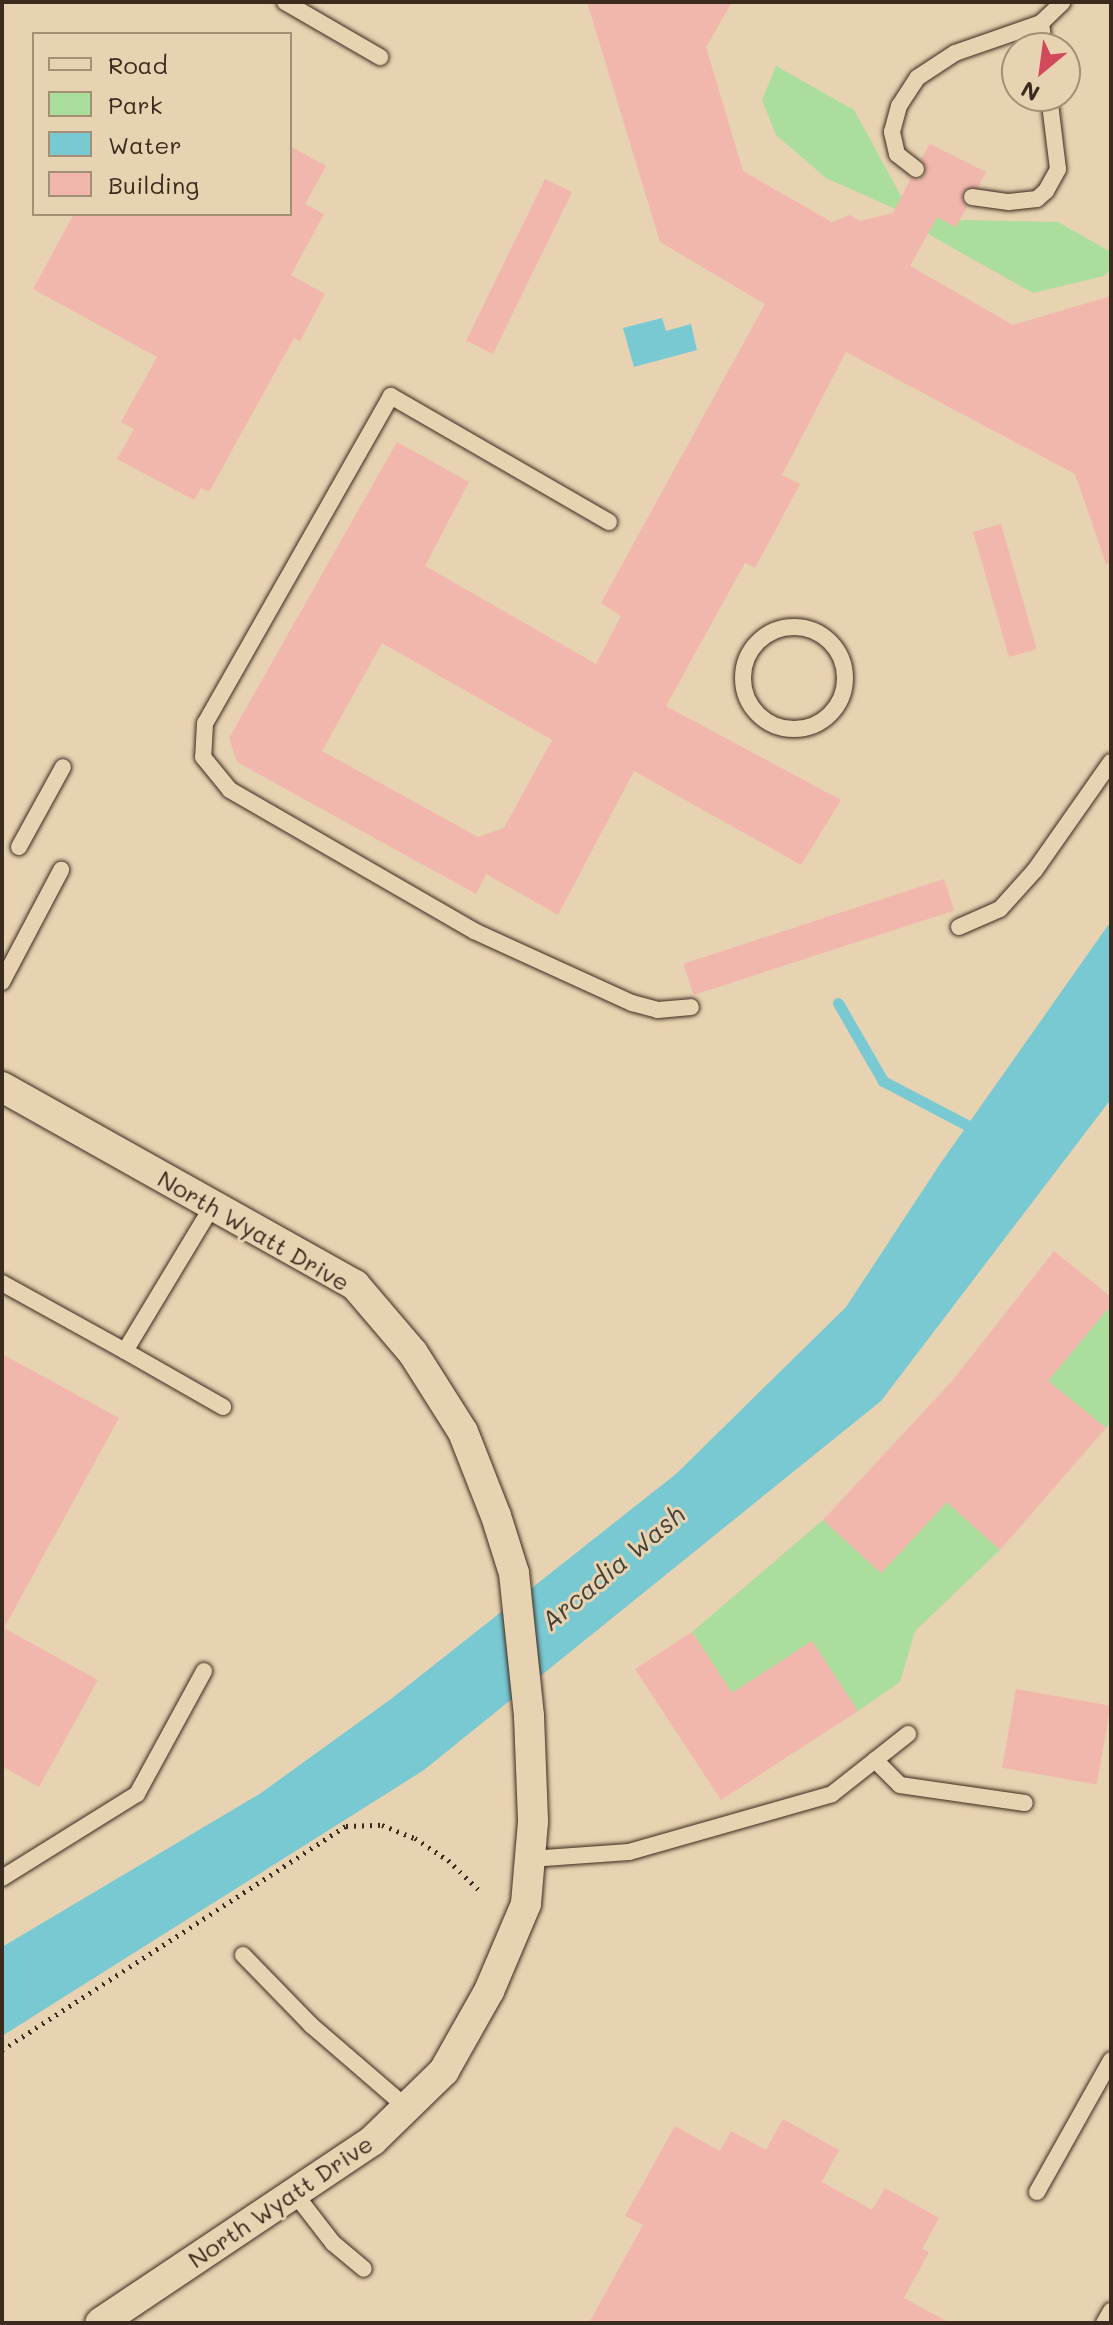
<!DOCTYPE html>
<html>
<head>
<meta charset="utf-8">
<style>
	body { margin:0 }
	#map { position:relative; width:1113px; height:2325px; overflow:hidden; background:#e7d2b1; font-family:Mali,sans-serif }
	div>[style] { position:absolute }
	.green>* { inset:0; background:#abdd9d }
	.water>* { inset:0; background:#79c9d3 }
	.stream>* { height:11px; margin:-5.5px; padding:0 5.5px; transform-origin:5.5px; border-radius:5.5px; background:#79c9d3 }
	.building>* { inset:0; background:#f2b7ac; transform-origin:0 0 }
	.path>* { height:5px; margin-top:-2.5px; transform-origin:0; background:repeating-linear-gradient(90deg,#3b2a1e 0 2px,transparent 0 8px) }
	.roads { filter:drop-shadow(0 0 2px #3b2a1e) drop-shadow(0 0 2px #3b2a1e) }
	.service>* { height:16px; margin:-8px; padding:0 8px; transform-origin:8px; border-radius:8px; background:#e7d2b1 }
	.service>.ring { margin:-8px; padding:0; box-sizing:content-box; background:none; border:16px solid #e7d2b1; border-radius:50% }
	.minor>* { height:30px; margin:-15px; padding:0 15px; transform-origin:15px; border-radius:15px; background:#e7d2b1 }
	span { translate:-50% -50%; white-space:nowrap; text-align:center; line-height:1.15; -webkit-text-stroke:6px #e7d2b1; paint-order:stroke }
	.street-label { font-size:24px; color:#3b2a1e }
	.water-label { font-size:26px; color:#444239; font-style:italic }
	.frame { position:absolute; inset:0; border:4px solid #3b2a1e; pointer-events:none }
	.legend { position:absolute; left:32px; top:32px; width:260px; height:184px; box-sizing:border-box; background:#e7d2b1; border:2px solid #a28f76; margin:0; padding:10px 14px; list-style:none; font-size:24px; color:#3b2a1e }
	.legend li { display:flex; align-items:center; gap:16px; height:40px }
	.legend b { width:40px; border:2px solid #a28f76 }
	.north { position:absolute; left:1001px; top:32px; width:80px; height:80px; box-sizing:border-box; background:#e7d2b1; border:2px solid #a28f76; border-radius:50%; rotate:209deg; font-size:22px; font-weight:700; line-height:32px; text-align:center; color:#3b2a1e }
	.north::after { content:''; display:block; margin:auto; width:28px; height:36px; background:#d1495b; clip-path:polygon(50% 0,100% 100%,50% 72%,0 100%) }
</style>
</head>
<body>
<div id="map">
	<div class="green">
		<i style="clip-path:polygon(776px 66px,854px 110px,901px 196px,919px 206px,900px 211px,826px 178px,776px 135px,762px 100px)"></i>
		<i style="clip-path:polygon(937px 217px,956px 227px,960px 220px,1058px 222px,1111px 252px,1111px 268px,1104px 276px,1033px 293px,928px 234px)"></i>
		<i style="clip-path:polygon(1111px 1305px,1111px 1422px,1106px 1428px,1048px 1381px)"></i>
		<i style="clip-path:polygon(947px 1502px,1000px 1550px,915px 1631px,900px 1682px,858px 1711px,812px 1642px,732px 1693px,692px 1632px,823px 1520px,881px 1573px)"></i>
	</div>
	<div class="water">
		<i style="clip-path:polygon(662px 318px,666px 331px,691px 324px,697px 350px,634px 367px,623px 328px)"></i>
		<i style="clip-path:polygon(1111px 921px,1111px 1099px,881px 1401px,424px 1770px,2px 2036px,2px 1947px,261px 1793px,391px 1699px,676px 1474px,846px 1307px,940px 1164px)"></i>
	</div>
	<div class="stream">
		<i style="left:838px;top:1003px;width:90px;rotate:60deg"></i>
		<i style="left:883px;top:1081px;width:110px;rotate:27.7deg"></i>
	</div>
	<div class="building">
		<i style="clip-path:polygon(evenodd,587px 2px,732px 2px,706px 47px,743px 171px,832px 222px,850px 215px,860px 221px,893px 213px,911px 178px,919px 179px,925px 175px,926px 166px,921px 159px,930px 144px,986px 172px,978px 187px,963px 191px,962px 200px,967px 207px,956px 227px,937px 217px,910px 266px,1013px 325px,1111px 296px,1111px 563px,1106px 564px,1075px 474px,846px 352px,782px 475px,800px 484px,755px 568px,745px 563px,666px 706px,841px 800px,801px 865px,634px 771px,558px 915px,486px 874px,476px 894px,237px 762px,229px 738px,397px 442px,469px 482px,425px 566px,596px 664px,621px 616px,601px 603px,765px 304px,660px 242px,587px 2px,382px 643px,552px 740px,504px 828px,478px 837px,322px 751px,382px 643px)"></i>
		<i style="clip-path:polygon(290px 146px,326px 166px,305px 204px,324px 214px,291px 275px,325px 294px,300px 341px,294px 338px,209px 492px,201px 488px,194px 500px,117px 459px,134px 429px,121px 422px,157px 357px,33px 289px,74px 214px,290px 214px)"></i>
		<i style="left:545px;top:179px;width:30px;height:180px;rotate:26deg"></i>
		<i style="left:1001px;top:524px;width:130px;height:29px;rotate:74deg"></i>
		<i style="left:944px;top:879px;width:33px;height:274px;rotate:72deg"></i>
		<i style="clip-path:polygon(1054px 1251px,1111px 1297px,1111px 1305px,1048px 1381px,1106px 1428px,1000px 1550px,947px 1502px,881px 1573px,823px 1520px,952px 1381px)"></i>
		<i style="clip-path:polygon(2px 1354px,119px 1418px,4px 1628px,98px 1680px,39px 1787px,2px 1766px)"></i>
		<i style="clip-path:polygon(692px 1632px,732px 1693px,812px 1641px,858px 1711px,721px 1800px,635px 1669px)"></i>
		<i style="left:1016px;top:1689px;width:96px;height:80px;rotate:10deg"></i>
		<i style="clip-path:polygon(783px 2119px,839px 2150px,822px 2182px,872px 2210px,885px 2188px,939px 2218px,922px 2249px,929px 2252px,904px 2298px,950px 2323px,589px 2323px,643px 2225px,625px 2216px,675px 2126px,720px 2151px,731px 2131px,766px 2150px)"></i>
	</div>
	<div class="path">
		<i style="left:2px;top:2050px;width:411px;rotate:-33.1deg"></i>
		<i style="left:346px;top:1826px;width:36px;rotate:-2deg"></i>
		<i style="left:382px;top:1825px;width:35px;rotate:22deg"></i>
		<i style="left:415px;top:1838px;width:40px;rotate:34deg"></i>
		<i style="left:448px;top:1860px;width:47px;rotate:44.1deg"></i>
	</div>
	<div class="roads">
		<div class="service">
			<i style="left:285px;top:2px;width:110px;rotate:30.1deg"></i>
			<i style="left:1041px;top:23px;width:25px;rotate:83deg"></i>
			<i style="left:916px;top:169px;width:24px;rotate:-142deg"></i>
			<i style="left:897px;top:154px;width:23px;rotate:-103deg"></i>
			<i style="left:892px;top:132px;width:27px;rotate:-75deg"></i>
			<i style="left:899px;top:106px;width:33px;rotate:-57deg"></i>
			<i style="left:917px;top:78px;width:45px;rotate:-33.3deg"></i>
			<i style="left:955px;top:53px;width:91px;rotate:-19.2deg"></i>
			<i style="left:1041px;top:23px;width:30px;rotate:-44deg"></i>
			<i style="left:972px;top:197px;width:37px;rotate:8deg"></i>
			<i style="left:1009px;top:202px;width:28px;rotate:-6deg"></i>
			<i style="left:1037px;top:199px;width:12px;rotate:-42deg"></i>
			<i style="left:1046px;top:191px;width:25px;rotate:-61deg"></i>
			<i style="left:1058px;top:169px;width:74px;rotate:-97deg"></i>
			<i style="left:609px;top:522px;width:252px;rotate:-150deg"></i>
			<i style="left:391px;top:396px;width:376px;rotate:119.6deg"></i>
			<i style="left:205px;top:723px;width:34px;rotate:93deg"></i>
			<i style="left:203px;top:757px;width:43px;rotate:50.7deg"></i>
			<i style="left:230px;top:790px;width:282px;rotate:30deg"></i>
			<i style="left:474px;top:931px;width:174px;rotate:24.5deg"></i>
			<i style="left:632px;top:1003px;width:27px;rotate:15deg"></i>
			<i style="left:658px;top:1010px;width:33px;rotate:-5deg"></i>
			<i class="ring" style="left:743px;top:627px;width:86px;height:86px"></i>
			<i style="left:19px;top:847px;width:91px;rotate:-61.2deg"></i>
			<i style="left:959px;top:927px;width:45px;rotate:-23.7deg"></i>
			<i style="left:1000px;top:909px;width:52px;rotate:-48.1deg"></i>
			<i style="left:1035px;top:870px;width:132px;rotate:-54.9deg"></i>
			<i style="left:2px;top:982px;width:127px;rotate:-62.2deg"></i>
			<i style="left:2px;top:1283px;width:141px;rotate:28.9deg"></i>
			<i style="left:125px;top:1351px;width:170px;rotate:-58.9deg"></i>
			<i style="left:125px;top:1351px;width:113px;rotate:29.7deg"></i>
			<i style="left:875px;top:1760px;width:35px;rotate:45deg"></i>
			<i style="left:900px;top:1785px;width:126px;rotate:8.2deg"></i>
			<i style="left:530px;top:1859px;width:99px;rotate:-4deg"></i>
			<i style="left:629px;top:1852px;width:211px;rotate:-15.9deg"></i>
			<i style="left:832px;top:1794px;width:97px;rotate:-38.3deg"></i>
			<i style="left:2px;top:1878px;width:159px;rotate:-31.9deg"></i>
			<i style="left:137px;top:1794px;width:140px;rotate:-61.4deg"></i>
			<i style="left:243px;top:1955px;width:98px;rotate:45.8deg"></i>
			<i style="left:311px;top:2025px;width:125px;rotate:40.8deg"></i>
			<i style="left:1037px;top:2192px;width:151px;rotate:-60.7deg"></i>
			<i style="left:295px;top:2194px;width:62px;rotate:52.2deg"></i>
			<i style="left:333px;top:2243px;width:40px;rotate:40deg"></i>
			<i style="left:1104px;top:2323px;width:14px;rotate:-60deg"></i>
		</div>
		<div class="minor">
			<i style="left:2px;top:1087px;width:405px;rotate:29.3deg"></i>
			<i style="left:355px;top:1285px;width:89px;rotate:49.5deg"></i>
			<i style="left:413px;top:1353px;width:93px;rotate:57.7deg"></i>
			<i style="left:463px;top:1432px;width:90px;rotate:68.6deg"></i>
			<i style="left:496px;top:1516px;width:60px;rotate:72.5deg"></i>
			<i style="left:514px;top:1573px;width:144px;rotate:84deg"></i>
			<i style="left:529px;top:1716px;width:106px;rotate:87.8deg"></i>
			<i style="left:533px;top:1822px;width:82px;rotate:94.9deg"></i>
			<i style="left:526px;top:1904px;width:95px;rotate:113deg"></i>
			<i style="left:489px;top:1991px;width:92px;rotate:119.4deg"></i>
			<i style="left:444px;top:2071px;width:100px;rotate:135.8deg"></i>
			<i style="left:372px;top:2141px;width:327px;rotate:146.2deg"></i>
		</div>
	</div>
	<div class="street-label">
		<span style="left:254px;top:1230px;rotate:30deg">North Wyatt Drive</span>
		<span style="left:280px;top:2201px;rotate:-34deg">North Wyatt Drive</span>
	</div>
	<div class="water-label">
		<span style="left:613px;top:1568px;rotate:-40deg">Arcadia Wash</span>
	</div>
	<div class="frame"></div>
	<ul class="legend">
	<li><b style="height:10px;background:#e7d2b1"></b>Road</li>
	<li><b style="height:22px;background:#abdd9d"></b>Park</li>
	<li><b style="height:22px;background:#79c9d3"></b>Water</li>
	<li><b style="height:22px;background:#f2b7ac"></b>Building</li>
	</ul>
	<div class="north">N</div>
</div>
</body>
</html>
